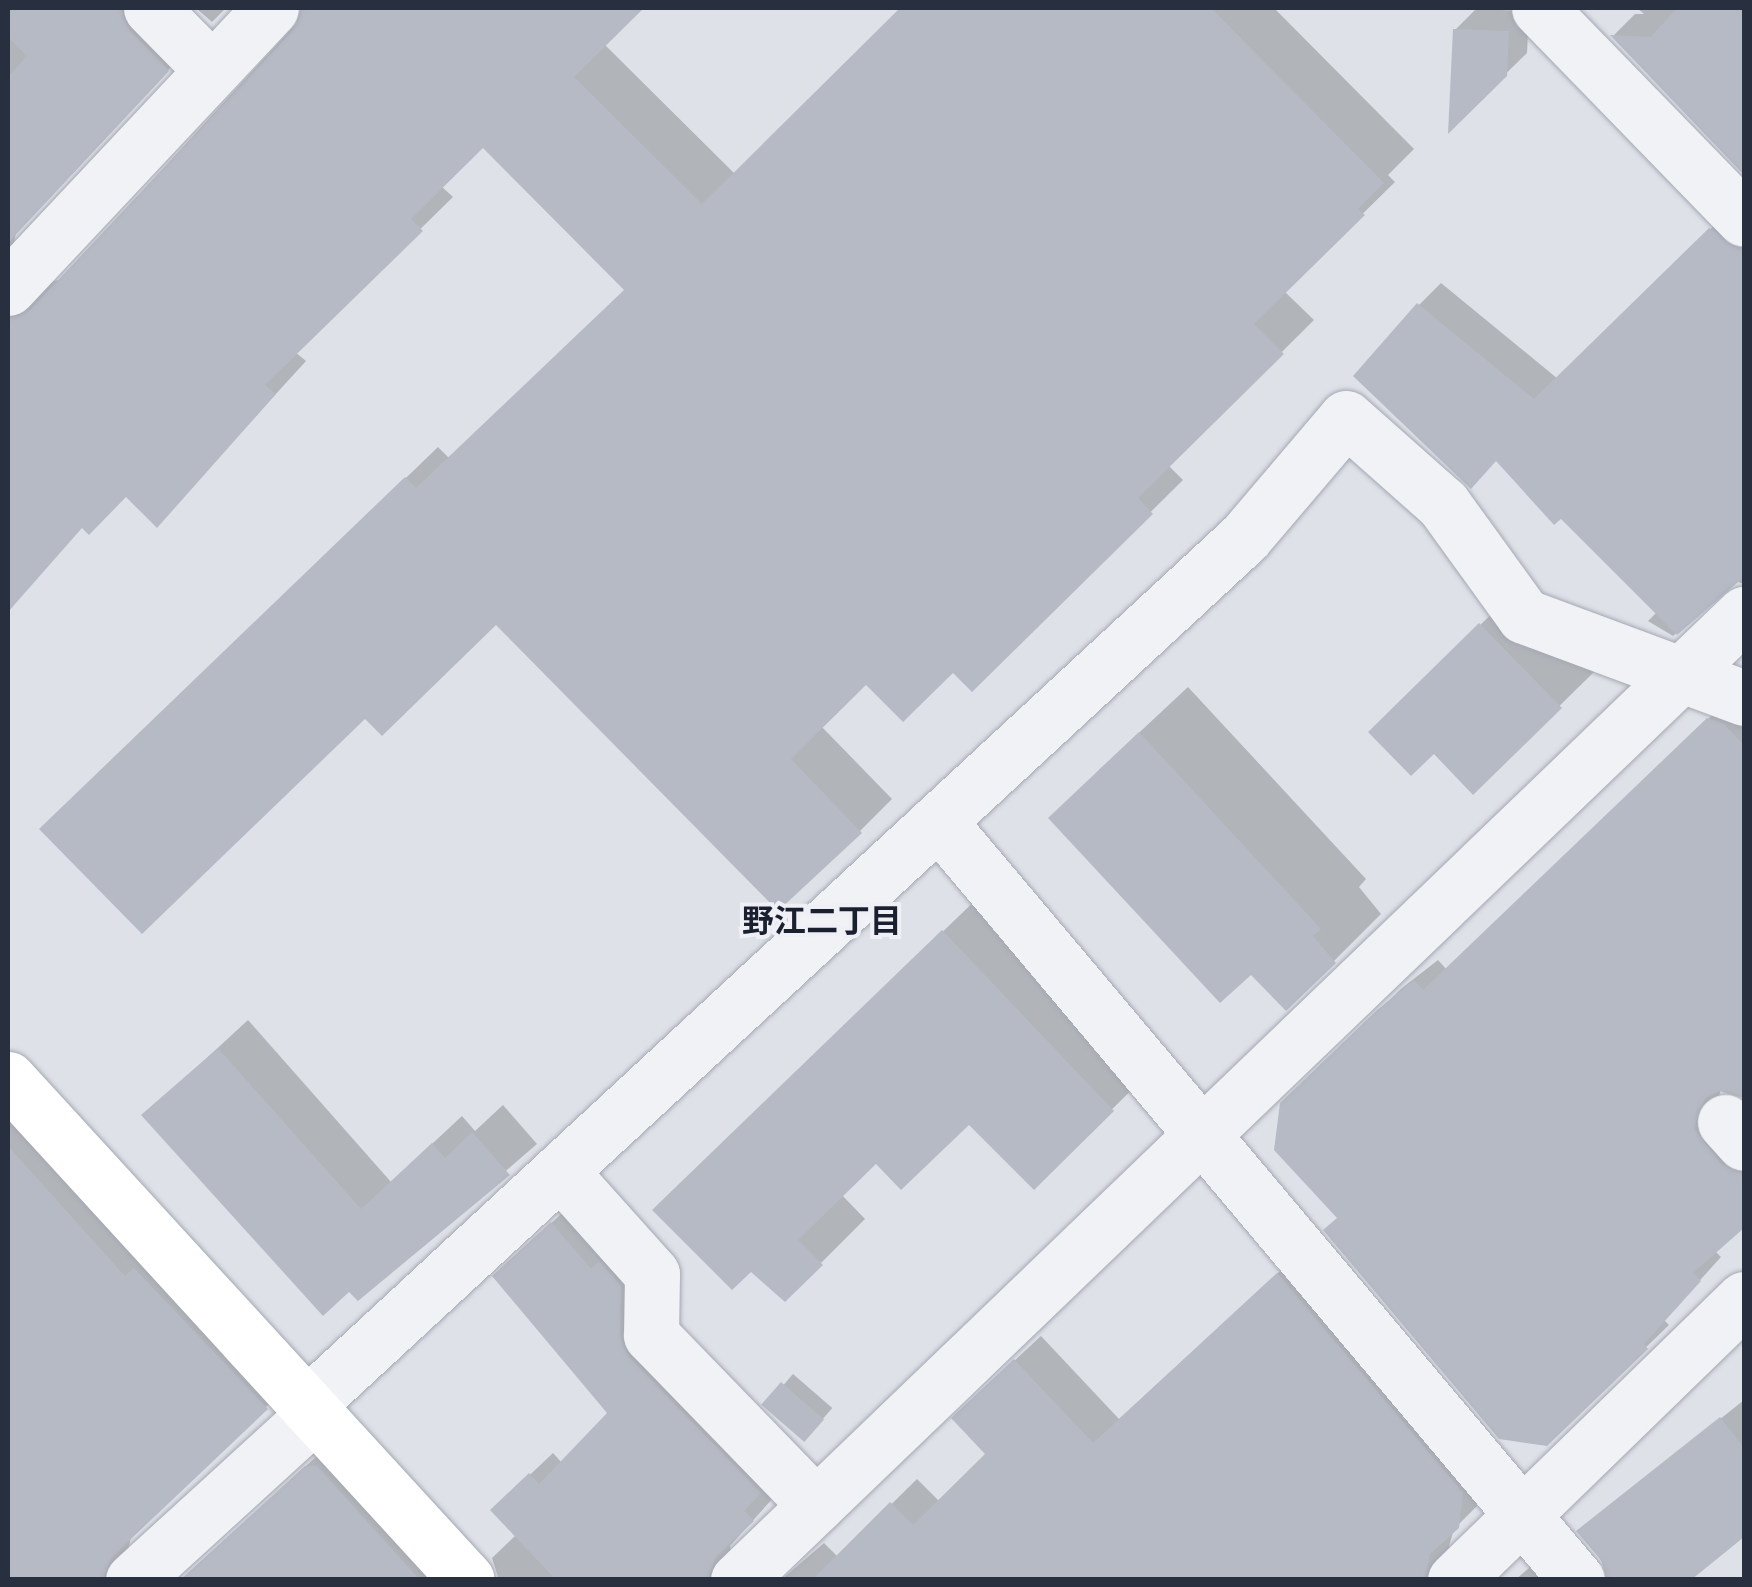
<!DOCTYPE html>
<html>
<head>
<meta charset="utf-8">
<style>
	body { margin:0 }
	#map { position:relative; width:1752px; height:1587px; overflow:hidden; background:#dee1e8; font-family:"Archivo Narrow","Noto Sans JP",sans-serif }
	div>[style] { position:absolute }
	.shadow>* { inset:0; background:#0003; transform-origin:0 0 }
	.building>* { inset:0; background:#b6bac4; transform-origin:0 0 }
	.roads { filter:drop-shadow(0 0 2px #a4a8b2) drop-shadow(0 0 2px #a4a8b2) }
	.street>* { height:55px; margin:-27.5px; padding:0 27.5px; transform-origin:27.5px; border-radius:27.5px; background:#f1f2f6 }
	.secondary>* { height:55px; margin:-27.5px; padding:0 27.5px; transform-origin:27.5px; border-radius:27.5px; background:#fff }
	span { translate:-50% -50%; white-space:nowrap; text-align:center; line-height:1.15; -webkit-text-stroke:8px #eef0f5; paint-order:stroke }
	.neighbourhood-label { font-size:32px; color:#1a202f; font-weight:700 }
	.frame { position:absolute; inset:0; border:10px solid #282f3e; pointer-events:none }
</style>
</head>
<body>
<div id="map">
	<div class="shadow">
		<i style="clip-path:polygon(8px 8px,173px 8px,199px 37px,16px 233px,9px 265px,33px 287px,62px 279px,304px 15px,302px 8px,641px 8px,604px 44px,735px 174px,903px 8px,1274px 8px,1414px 149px,1388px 175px,1395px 182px,1284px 291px,1314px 320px,1168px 465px,1183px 480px,972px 689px,953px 669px,866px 682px,821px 726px,892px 799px,860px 831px,496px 621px,365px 715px,75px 797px,438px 447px,449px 458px,627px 289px,483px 145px,441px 186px,453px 197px,295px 352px,306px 361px,157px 524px,126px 494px,83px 526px,8px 608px)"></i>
		<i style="clip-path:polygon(196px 8px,226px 8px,212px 22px)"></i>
		<i style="clip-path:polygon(1637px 8px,1744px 8px,1744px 171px,1614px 35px,1635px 14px,1644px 14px)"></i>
		<i style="clip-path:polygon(1476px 9px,1529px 11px,1527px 53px,1450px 128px,1455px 30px)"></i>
		<i style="clip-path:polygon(1733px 207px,1744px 217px,1744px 584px,1735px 581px,1673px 636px,1648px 621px,1657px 612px,1419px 305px,1441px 283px,1558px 379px)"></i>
		<i style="clip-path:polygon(1518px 588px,1597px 669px,1473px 791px,1434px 751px,1371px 732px)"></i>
		<i style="clip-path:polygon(1188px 687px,1366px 879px,1359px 887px,1381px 914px,1334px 961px,1251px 972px,1098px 771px)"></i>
		<i style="clip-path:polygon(1732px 696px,1744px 700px,1744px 917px,1739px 922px,1744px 929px,1744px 1097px,1721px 1089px,1716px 1106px,1744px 1143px,1744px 1224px,1715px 1251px,1721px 1257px,1664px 1320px,1669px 1325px,1546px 1444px,1340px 1218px,1282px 1104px,1402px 988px,1438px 960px,1447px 970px)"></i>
		<i style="clip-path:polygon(988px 888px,1157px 1065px,1034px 1186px,970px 1121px,876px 1161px,841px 1194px,865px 1219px,821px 1263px,700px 1166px)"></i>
		<i style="clip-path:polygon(248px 1020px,391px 1182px,462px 1116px,475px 1131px,503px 1105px,537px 1144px,358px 1298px,145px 1115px)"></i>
		<i style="clip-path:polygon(8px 1118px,289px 1385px,132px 1534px,124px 1564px,138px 1580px,8px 1580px)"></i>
		<i style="clip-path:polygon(574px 1202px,774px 1497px,730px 1546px,735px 1574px,730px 1580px,499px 1580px,492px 1558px,517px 1534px,516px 1488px,553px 1453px,562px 1463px,610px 1413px,518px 1254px)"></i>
		<i style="clip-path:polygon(1304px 1249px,1483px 1500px,1454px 1529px,1449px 1546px,1463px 1580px,781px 1580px,824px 1543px,838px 1557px,917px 1479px,939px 1501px,988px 1454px,980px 1393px,1041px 1336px,1119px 1419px)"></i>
		<i style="left:793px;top:1374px;width:52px;height:41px;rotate:41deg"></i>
		<i style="clip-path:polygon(1744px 1400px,1744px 1534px,1687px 1580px,1610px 1573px,1580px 1531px)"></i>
		<i style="clip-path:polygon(330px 1444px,462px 1580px,181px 1580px)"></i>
		<i style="clip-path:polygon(1554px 1546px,1586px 1580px,1515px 1580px)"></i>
	</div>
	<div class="building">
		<i style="clip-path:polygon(8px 8px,121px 8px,129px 30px,169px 71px,8px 243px,8px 77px,27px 56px,8px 37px)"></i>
		<i style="clip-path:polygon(301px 8px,644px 8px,574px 77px,702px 204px,900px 8px,1211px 8px,1384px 183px,1358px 209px,1365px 215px,1254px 324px,1284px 354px,1138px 498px,1153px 514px,972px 692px,953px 673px,903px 722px,866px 685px,791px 759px,862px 833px,778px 911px,496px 625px,382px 736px,365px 719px,142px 934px,39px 829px,405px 477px,416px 488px,624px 290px,483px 148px,411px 219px,423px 231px,265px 385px,276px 394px,157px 528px,126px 497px,89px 535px,82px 528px,8px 612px,8px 318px,31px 309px,294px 29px)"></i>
		<i style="clip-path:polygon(1677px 8px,1744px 8px,1744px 175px,1610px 35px,1651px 37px)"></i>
		<i style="clip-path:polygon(1453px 29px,1509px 31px,1507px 76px,1448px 134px)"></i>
		<i style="clip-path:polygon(1709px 228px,1744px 249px,1744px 577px,1677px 635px,1561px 519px,1554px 525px,1496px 461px,1471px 489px,1353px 376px,1417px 303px,1534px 399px)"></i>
		<i style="clip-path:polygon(1479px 623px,1562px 708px,1473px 795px,1434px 754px,1411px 776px,1368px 732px)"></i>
		<i style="clip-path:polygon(1707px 718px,1724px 724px,1744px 745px,1744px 1098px,1719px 1091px,1705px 1098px,1694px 1128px,1721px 1164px,1744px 1173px,1744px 1228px,1693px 1273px,1701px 1281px,1644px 1344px,1648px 1349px,1547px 1446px,1499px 1439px,1323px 1230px,1337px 1218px,1274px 1150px,1280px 1103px,1377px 1010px,1414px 980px,1423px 990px)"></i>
		<i style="clip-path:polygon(1139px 732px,1321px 929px,1313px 936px,1336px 963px,1286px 1011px,1251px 975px,1220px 1003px,1048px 818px)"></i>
		<i style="clip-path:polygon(942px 930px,1114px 1111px,1034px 1190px,969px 1125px,901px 1190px,876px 1164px,798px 1240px,823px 1265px,785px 1302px,751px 1272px,732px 1290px,652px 1210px)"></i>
		<i style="clip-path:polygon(218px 1048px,361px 1209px,432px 1143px,445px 1158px,472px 1132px,510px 1175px,358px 1301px,349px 1292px,323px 1316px,141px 1115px)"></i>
		<i style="clip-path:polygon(8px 1146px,125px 1276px,134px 1268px,268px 1409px,112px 1557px,103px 1580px,8px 1580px)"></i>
		<i style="clip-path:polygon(551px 1222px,591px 1269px,599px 1261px,621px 1286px,620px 1335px,628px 1356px,761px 1493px,744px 1511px,754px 1521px,716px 1557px,708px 1580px,556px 1580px,490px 1510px,529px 1473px,539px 1484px,607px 1413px,492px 1276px)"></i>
		<i style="clip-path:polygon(1277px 1273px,1463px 1493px,1459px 1528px,1430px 1554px,1425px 1580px,812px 1580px,890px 1502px,913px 1525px,985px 1454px,951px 1418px,1014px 1359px,1093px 1443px)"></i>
		<i style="left:781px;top:1382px;width:57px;height:30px;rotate:41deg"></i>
		<i style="clip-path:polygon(1720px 1417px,1744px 1448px,1744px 1537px,1691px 1580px,1607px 1580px,1601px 1560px,1576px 1531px)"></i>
		<i style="clip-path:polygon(305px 1466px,317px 1466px,420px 1580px,180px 1580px)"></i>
	</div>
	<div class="roads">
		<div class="street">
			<i style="left:151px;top:8px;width:87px;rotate:45.5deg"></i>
			<i style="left:1539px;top:8px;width:294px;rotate:45.8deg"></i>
			<i style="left:8px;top:288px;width:384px;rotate:-46.8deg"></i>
			<i style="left:938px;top:821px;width:992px;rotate:49.91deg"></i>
			<i style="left:1725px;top:1122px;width:28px;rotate:48deg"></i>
			<i style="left:560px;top:1171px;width:138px;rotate:48.2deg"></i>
			<i style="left:652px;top:1274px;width:61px;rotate:90.9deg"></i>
			<i style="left:651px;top:1335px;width:237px;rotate:45.9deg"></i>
			<i style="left:307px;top:1405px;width:1277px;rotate:-42.78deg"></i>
			<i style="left:1244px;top:538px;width:157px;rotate:-49.6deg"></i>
			<i style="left:1346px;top:418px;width:130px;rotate:41.6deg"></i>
			<i style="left:1443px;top:504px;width:138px;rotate:54.1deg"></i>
			<i style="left:1524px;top:616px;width:235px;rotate:20.4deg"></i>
			<i style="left:133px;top:1580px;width:246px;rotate:-42.4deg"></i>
			<i style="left:738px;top:1580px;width:1395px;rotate:-43.84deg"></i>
			<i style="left:1455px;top:1580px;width:403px;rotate:-44.2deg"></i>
		</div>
		<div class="secondary">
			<i style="left:8px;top:1079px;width:679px;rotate:47.51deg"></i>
		</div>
	</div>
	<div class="neighbourhood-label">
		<span style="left:822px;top:921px">野江二丁目</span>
	</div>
	<div class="frame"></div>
</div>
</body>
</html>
